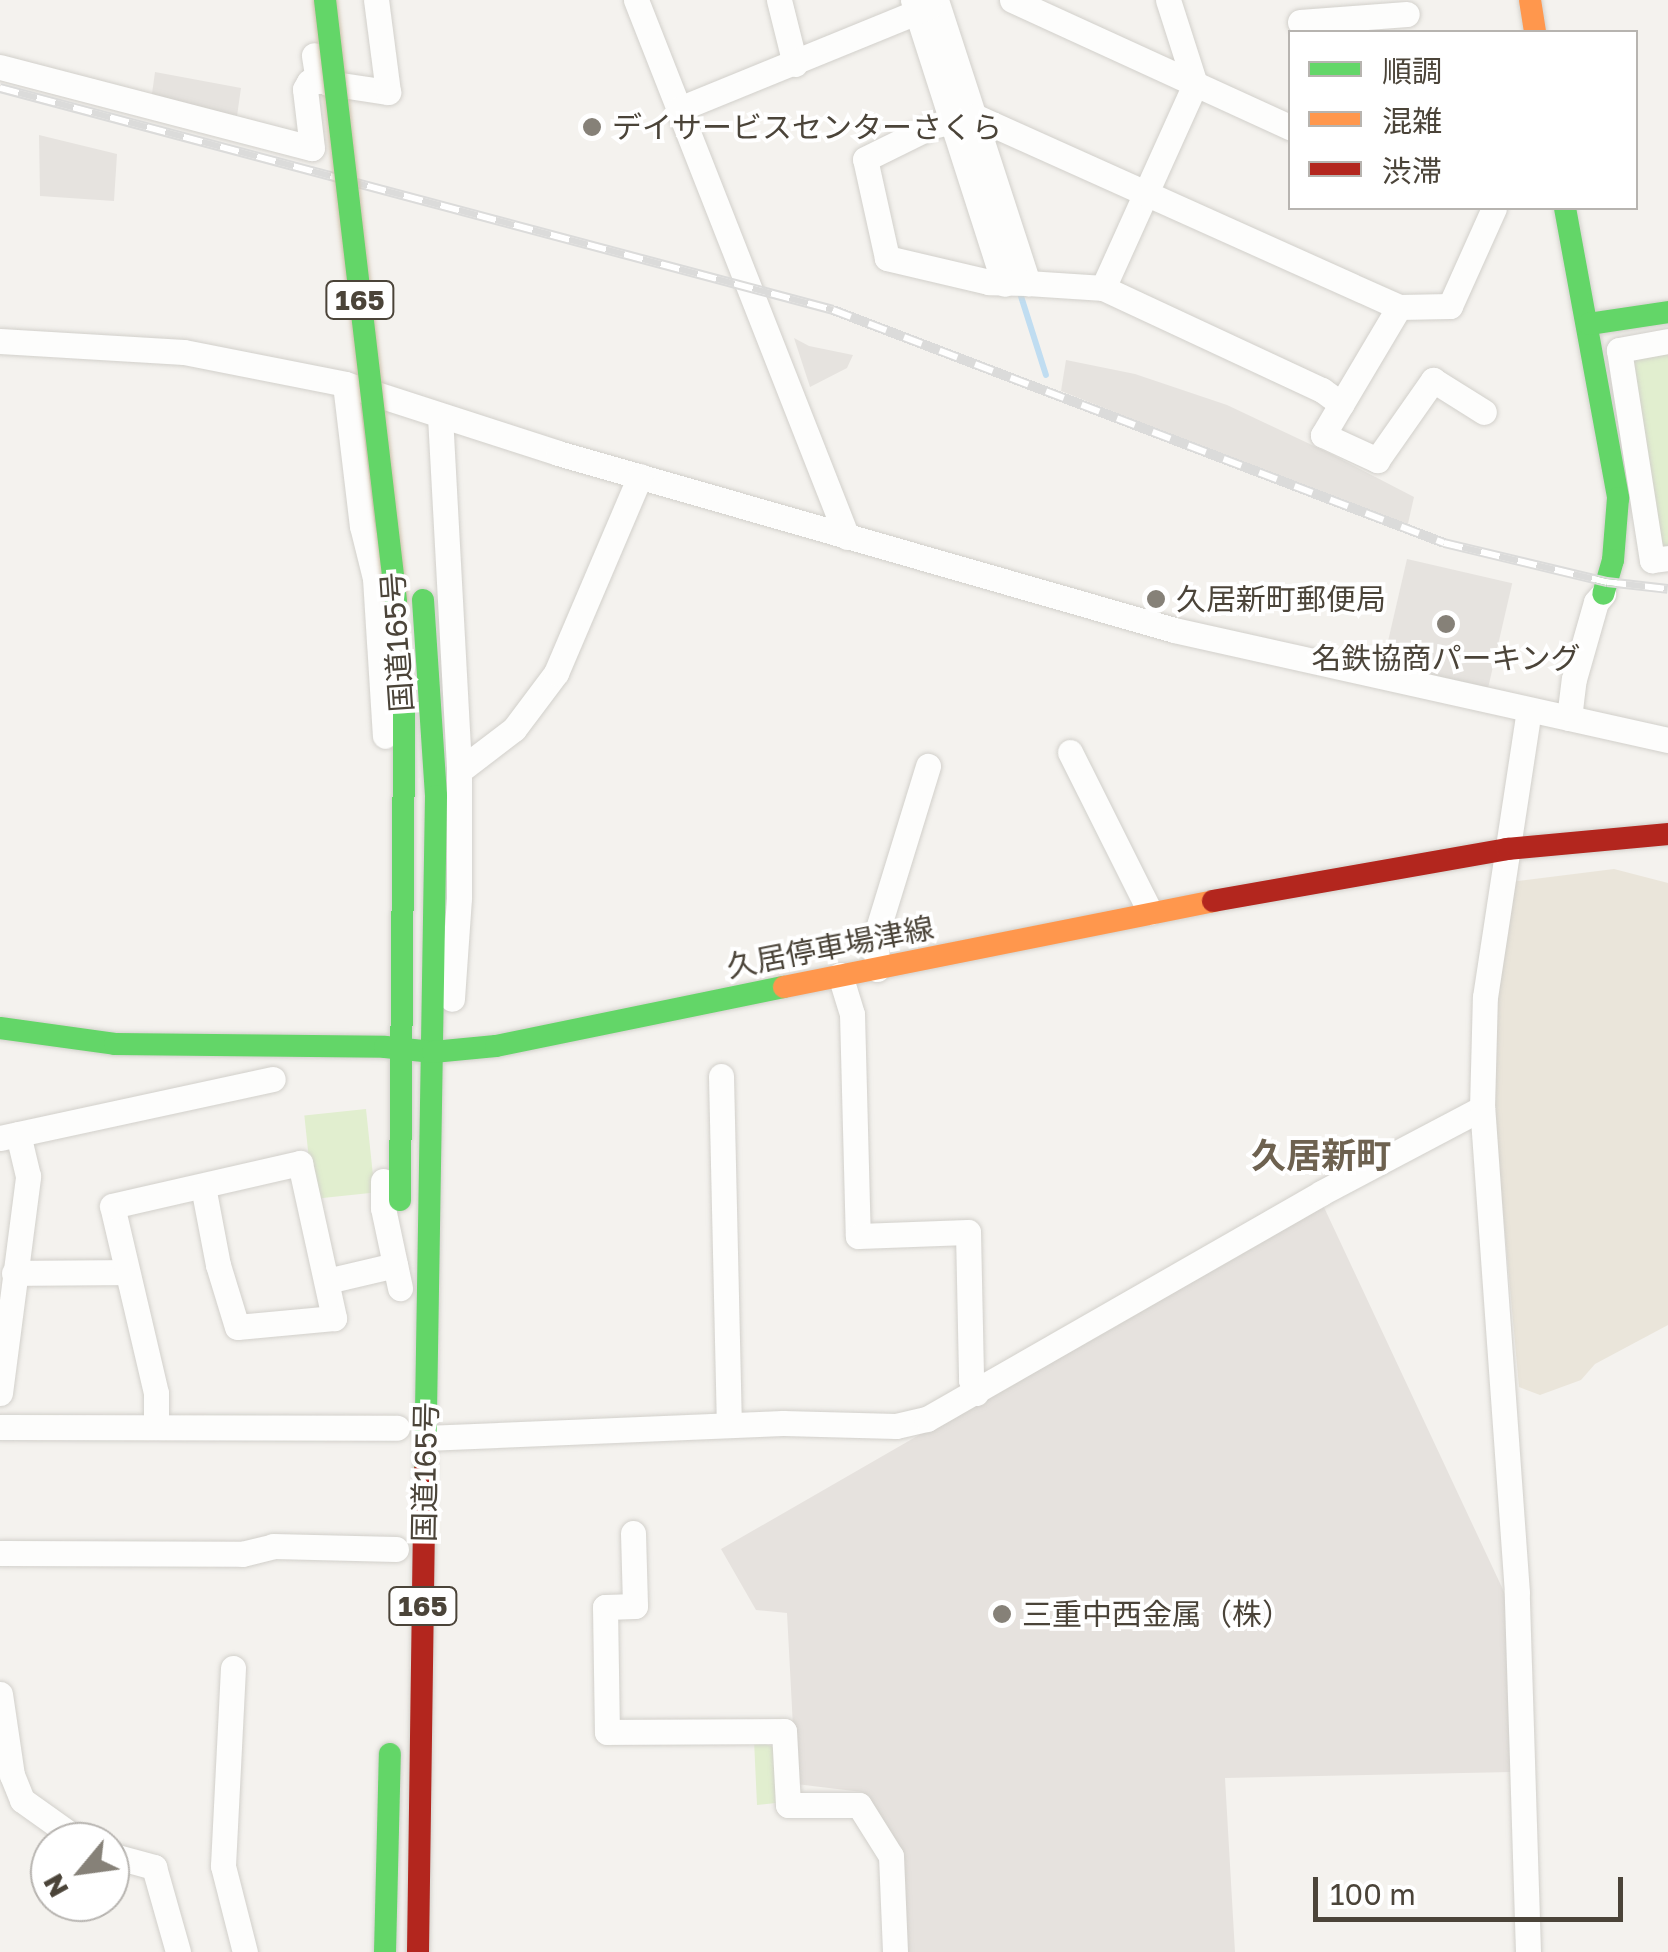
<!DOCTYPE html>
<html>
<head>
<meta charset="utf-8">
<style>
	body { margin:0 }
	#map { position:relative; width:1668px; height:1952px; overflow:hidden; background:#f4f2ee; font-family:"Golos Text","Noto Sans JP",sans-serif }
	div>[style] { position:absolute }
	.industrial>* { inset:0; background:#e6e2de }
	.education>* { inset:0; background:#eae5da }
	.green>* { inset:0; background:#e1eecf; transform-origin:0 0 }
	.parking>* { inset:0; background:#e6e3df; transform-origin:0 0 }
	.stream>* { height:6px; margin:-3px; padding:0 3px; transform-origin:3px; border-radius:3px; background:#c0ddf1 }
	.roads { filter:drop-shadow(0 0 2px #d2d0cb) drop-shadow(0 0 2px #d2d0cb) }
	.street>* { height:25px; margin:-12.5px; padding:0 12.5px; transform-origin:12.5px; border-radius:12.5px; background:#fdfdfc }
	.fast>* { height:22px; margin:-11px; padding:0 11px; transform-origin:11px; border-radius:11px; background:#63d668 }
	.slow>* { height:22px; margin:-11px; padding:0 11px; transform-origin:11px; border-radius:11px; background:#ff974d }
	.jam>* { height:22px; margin:-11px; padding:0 11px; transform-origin:11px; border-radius:11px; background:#b3261e }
	.rail>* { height:10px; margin-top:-5px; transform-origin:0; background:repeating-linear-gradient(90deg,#fff 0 19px,#dbdbda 0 38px); box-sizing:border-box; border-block:2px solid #dbdbda }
	.bridges { filter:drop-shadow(0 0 2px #ccbfa9) drop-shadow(0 0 2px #ccbfa9) }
	.fast-bridge>* { height:22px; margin:-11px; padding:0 11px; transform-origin:11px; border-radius:11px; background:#63d668 }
	.dots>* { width:28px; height:28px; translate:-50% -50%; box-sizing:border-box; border:5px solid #fff; border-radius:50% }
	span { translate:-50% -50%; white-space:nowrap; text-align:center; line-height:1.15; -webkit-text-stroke:8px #fff; paint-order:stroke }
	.shield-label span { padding:2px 8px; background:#fff; border:2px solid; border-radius:8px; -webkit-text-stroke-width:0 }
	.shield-label { font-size:28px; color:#4b4439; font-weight:700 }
	.poi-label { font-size:30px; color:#4b4439 }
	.left { translate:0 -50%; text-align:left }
	.street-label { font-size:30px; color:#4b4439 }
	.quarter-label { font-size:35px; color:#6e6250; font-weight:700 }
	.legend { position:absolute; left:1288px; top:30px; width:350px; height:180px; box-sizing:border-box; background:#fff; border:2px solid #b7b4b0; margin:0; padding:12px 18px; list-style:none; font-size:30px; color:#4b4439 }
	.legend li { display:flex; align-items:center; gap:20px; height:50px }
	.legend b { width:50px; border:2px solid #b7b4b0 }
	.north { position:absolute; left:30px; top:1822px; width:100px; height:100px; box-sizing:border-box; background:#fff; border:2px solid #b7b4b0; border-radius:50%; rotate:241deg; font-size:28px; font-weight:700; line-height:40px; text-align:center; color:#4b4439 }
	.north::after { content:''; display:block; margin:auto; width:35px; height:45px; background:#868178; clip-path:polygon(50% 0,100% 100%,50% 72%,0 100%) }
	.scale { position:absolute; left:1313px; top:1877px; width:310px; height:45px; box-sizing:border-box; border:5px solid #4b4439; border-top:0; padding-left:12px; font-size:30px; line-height:35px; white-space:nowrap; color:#4b4439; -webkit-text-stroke:8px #fff; paint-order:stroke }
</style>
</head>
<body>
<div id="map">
	<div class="industrial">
		<i style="clip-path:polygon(1322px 1203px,1506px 1596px,1512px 1772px,1225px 1778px,1235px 1952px,907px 1952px,903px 1851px,862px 1792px,796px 1784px,787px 1613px,756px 1610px,721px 1549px)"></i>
	</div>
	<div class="education">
		<i style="clip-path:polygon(1614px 869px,1668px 883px,1668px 1325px,1595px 1364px,1581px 1380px,1540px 1395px,1519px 1387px,1500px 1177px,1495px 1176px,1494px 995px,1510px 882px)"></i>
	</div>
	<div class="green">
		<i style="clip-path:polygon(1668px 341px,1668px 558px,1652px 560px,1619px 350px)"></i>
		<i style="left:366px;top:1109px;width:84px;height:62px;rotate:84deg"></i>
		<i style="clip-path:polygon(754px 1740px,774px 1747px,776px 1803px,757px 1805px)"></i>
	</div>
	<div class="parking">
		<i style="clip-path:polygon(155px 72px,241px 88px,236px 123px,151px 101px)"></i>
		<i style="clip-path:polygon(39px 135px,117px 154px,114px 201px,40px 196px)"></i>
		<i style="clip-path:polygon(794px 338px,809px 346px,853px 355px,847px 368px,810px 387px)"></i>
		<i style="clip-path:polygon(1066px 360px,1135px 374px,1227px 405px,1331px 454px,1414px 497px,1407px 528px,1061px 391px)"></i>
		<i style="left:1407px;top:559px;width:108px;height:109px;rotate:13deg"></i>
	</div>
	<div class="stream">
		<i style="left:1019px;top:290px;width:89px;rotate:72.4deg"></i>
	</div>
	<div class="roads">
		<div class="street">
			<i style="left:636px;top:0;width:577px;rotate:68.55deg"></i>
			<i style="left:779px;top:0;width:66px;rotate:76deg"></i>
			<i style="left:913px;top:0;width:298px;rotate:72.2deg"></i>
			<i style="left:936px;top:0;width:298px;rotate:72deg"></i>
			<i style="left:1028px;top:283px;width:75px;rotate:3.8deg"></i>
			<i style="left:1103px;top:288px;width:224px;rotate:-65.7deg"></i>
			<i style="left:1195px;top:84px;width:88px;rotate:-107.8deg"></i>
			<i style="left:1012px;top:0;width:306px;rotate:24.6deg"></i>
			<i style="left:1300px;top:22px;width:107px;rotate:-4.3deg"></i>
			<i style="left:0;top:67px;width:322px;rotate:14.6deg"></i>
			<i style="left:312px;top:148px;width:59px;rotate:-96.8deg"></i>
			<i style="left:305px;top:89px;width:8px;rotate:-60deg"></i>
			<i style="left:309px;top:82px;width:9px;rotate:-6deg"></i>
			<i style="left:318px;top:81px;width:26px;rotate:-99deg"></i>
			<i style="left:328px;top:83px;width:61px;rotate:8.5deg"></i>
			<i style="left:388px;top:92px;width:93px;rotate:-97.4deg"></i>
			<i style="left:679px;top:109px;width:270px;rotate:-22.2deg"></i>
			<i style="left:1028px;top:283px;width:39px;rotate:-179deg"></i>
			<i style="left:989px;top:282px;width:105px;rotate:-166.8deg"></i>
			<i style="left:887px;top:258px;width:101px;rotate:-102.5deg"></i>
			<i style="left:865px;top:159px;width:75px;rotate:-26.2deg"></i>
			<i style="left:932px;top:126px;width:43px;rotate:-13.4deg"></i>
			<i style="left:974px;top:116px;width:466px;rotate:24.2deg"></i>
			<i style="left:1399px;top:307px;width:51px;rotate:-1.1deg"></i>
			<i style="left:1450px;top:306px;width:107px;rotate:-65.8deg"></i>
			<i style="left:1103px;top:288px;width:242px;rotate:25deg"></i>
			<i style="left:1322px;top:390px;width:24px;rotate:36deg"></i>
			<i style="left:1399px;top:307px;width:149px;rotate:120.7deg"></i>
			<i style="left:1323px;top:435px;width:60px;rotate:24.8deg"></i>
			<i style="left:1377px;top:460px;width:98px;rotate:-55deg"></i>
			<i style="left:1433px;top:380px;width:60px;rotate:32.1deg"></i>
			<i style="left:0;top:341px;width:184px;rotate:3.4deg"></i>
			<i style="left:184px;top:352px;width:164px;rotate:11.2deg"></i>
			<i style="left:345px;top:384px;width:224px;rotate:17.9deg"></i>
			<i style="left:558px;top:453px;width:641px;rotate:16.03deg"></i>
			<i style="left:1174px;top:630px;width:506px;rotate:12.55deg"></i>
			<i style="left:1668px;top:341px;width:50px;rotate:169.6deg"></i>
			<i style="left:1619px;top:350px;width:213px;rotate:81.1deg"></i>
			<i style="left:1652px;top:560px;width:16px;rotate:-7deg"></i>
			<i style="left:345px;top:384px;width:143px;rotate:83.2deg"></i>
			<i style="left:362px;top:526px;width:54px;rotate:76deg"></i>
			<i style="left:375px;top:578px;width:158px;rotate:86.4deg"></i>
			<i style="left:440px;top:416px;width:356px;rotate:86.9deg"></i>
			<i style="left:459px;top:771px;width:127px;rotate:90deg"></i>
			<i style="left:459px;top:898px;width:101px;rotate:94deg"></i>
			<i style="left:1569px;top:718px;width:39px;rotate:-83deg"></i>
			<i style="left:1574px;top:679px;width:80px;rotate:-74.1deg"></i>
			<i style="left:1596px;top:602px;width:11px;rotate:-49deg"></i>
			<i style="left:1070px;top:752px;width:179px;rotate:63.4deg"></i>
			<i style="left:459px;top:771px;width:69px;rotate:-37.4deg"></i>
			<i style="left:514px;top:729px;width:70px;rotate:-53.1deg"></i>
			<i style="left:556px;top:673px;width:214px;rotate:-66.9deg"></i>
			<i style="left:877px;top:969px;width:34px;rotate:-92deg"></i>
			<i style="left:876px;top:935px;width:177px;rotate:-72.9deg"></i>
			<i style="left:840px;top:975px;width:41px;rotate:72.9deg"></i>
			<i style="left:852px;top:1014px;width:222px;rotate:88.5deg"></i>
			<i style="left:858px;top:1236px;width:110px;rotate:-2.1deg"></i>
			<i style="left:968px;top:1232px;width:148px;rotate:88.8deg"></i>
			<i style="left:971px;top:1380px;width:14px;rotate:69deg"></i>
			<i style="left:721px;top:1076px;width:349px;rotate:88.7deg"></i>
			<i style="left:0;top:1138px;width:279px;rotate:-12.2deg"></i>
			<i style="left:383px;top:1181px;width:27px;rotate:90deg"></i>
			<i style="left:383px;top:1208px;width:82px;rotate:78deg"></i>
			<i style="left:14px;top:1273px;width:111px;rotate:-0.5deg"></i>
			<i style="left:327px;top:1281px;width:70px;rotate:-13.2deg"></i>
			<i style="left:0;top:1393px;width:219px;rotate:-82.6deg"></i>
			<i style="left:28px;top:1176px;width:43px;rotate:-103.4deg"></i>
			<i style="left:0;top:1427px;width:397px;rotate:0.1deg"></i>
			<i style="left:156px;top:1427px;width:34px;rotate:-90deg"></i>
			<i style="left:156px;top:1393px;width:192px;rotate:-103.2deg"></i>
			<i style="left:112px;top:1206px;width:193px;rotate:-12.9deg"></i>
			<i style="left:300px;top:1163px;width:159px;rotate:77.6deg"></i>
			<i style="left:334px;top:1318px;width:97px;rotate:174.7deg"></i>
			<i style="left:237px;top:1327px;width:65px;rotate:-107deg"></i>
			<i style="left:218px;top:1265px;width:80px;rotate:-100.8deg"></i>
			<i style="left:425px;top:1438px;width:358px;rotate:-2.4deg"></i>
			<i style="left:783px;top:1423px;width:113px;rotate:1.5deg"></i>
			<i style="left:896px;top:1426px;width:32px;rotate:-13deg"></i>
			<i style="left:927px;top:1419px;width:454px;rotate:-29.8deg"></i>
			<i style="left:1321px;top:1193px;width:182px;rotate:-27.8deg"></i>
			<i style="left:633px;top:1533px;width:73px;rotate:88.4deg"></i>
			<i style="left:635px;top:1606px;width:30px;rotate:178deg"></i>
			<i style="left:605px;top:1607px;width:125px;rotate:89.1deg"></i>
			<i style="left:607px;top:1732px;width:177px;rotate:-0.3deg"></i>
			<i style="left:784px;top:1731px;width:74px;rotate:86.9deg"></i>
			<i style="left:788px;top:1805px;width:71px"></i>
			<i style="left:859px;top:1805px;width:60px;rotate:57.9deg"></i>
			<i style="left:891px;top:1856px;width:96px;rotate:87.6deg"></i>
			<i style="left:0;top:1553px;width:242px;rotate:0.2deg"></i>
			<i style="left:242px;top:1554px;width:32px;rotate:-14deg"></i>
			<i style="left:273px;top:1546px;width:123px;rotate:1.4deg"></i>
			<i style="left:233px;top:1668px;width:198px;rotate:92.9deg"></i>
			<i style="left:223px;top:1866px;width:89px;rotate:75.7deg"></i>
			<i style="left:0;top:1694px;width:82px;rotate:81.6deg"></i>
			<i style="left:12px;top:1775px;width:27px;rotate:68deg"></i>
			<i style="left:22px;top:1800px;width:72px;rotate:35.4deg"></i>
			<i style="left:110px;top:1855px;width:46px;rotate:15.3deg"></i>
			<i style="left:154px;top:1867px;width:88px;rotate:74.2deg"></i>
			<i style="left:1528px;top:1952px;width:359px;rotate:-91.8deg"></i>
			<i style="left:1517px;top:1593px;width:486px;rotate:-94.1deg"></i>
			<i style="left:1482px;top:1108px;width:111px;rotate:-88.5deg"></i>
			<i style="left:1485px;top:997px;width:289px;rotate:-81.3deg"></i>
		</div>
		<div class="fast">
			<i style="left:1565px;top:208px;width:295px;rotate:79.6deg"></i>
			<i style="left:1618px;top:498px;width:62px;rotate:94.6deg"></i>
			<i style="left:1613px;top:560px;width:35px;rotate:106deg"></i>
			<i style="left:1589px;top:324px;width:80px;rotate:-8.6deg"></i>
			<i style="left:423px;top:600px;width:196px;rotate:86.2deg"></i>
			<i style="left:436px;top:796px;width:675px;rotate:90.93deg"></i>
			<i style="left:0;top:1028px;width:116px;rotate:7.9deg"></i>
			<i style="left:115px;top:1044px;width:270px;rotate:0.6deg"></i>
			<i style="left:385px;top:1047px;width:48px;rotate:5.9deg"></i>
			<i style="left:433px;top:1052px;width:63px;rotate:-5.4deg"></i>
			<i style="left:496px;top:1046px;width:294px;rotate:-11.6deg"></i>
			<i style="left:400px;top:1200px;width:491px;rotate:-89.5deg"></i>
			<i style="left:385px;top:1952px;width:198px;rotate:-88.6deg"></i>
		</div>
		<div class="slow">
			<i style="left:1530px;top:0;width:32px;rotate:81deg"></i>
			<i style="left:784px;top:987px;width:438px;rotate:-11.3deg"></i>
		</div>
		<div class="jam">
			<i style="left:1213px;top:901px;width:299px;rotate:-10deg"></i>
			<i style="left:1507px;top:849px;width:162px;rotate:-5.3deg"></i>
			<i style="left:418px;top:1952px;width:481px;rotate:-89.2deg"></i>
		</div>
	</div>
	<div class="rail">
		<i style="left:0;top:88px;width:862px;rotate:14.92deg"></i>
		<i style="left:833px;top:310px;width:654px;rotate:20.87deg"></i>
		<i style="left:1444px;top:543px;width:168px;rotate:13.5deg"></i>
		<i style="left:1607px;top:582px;width:61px;rotate:6.5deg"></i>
	</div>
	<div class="bridges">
		<div class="fast-bridge">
			<i style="left:325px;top:0;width:605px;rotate:83.26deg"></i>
		</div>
	</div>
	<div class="dots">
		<i style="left:592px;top:127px;background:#868178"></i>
		<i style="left:1156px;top:599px;background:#868178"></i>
		<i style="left:1446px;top:624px;background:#868178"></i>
		<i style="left:1002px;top:1614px;background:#868178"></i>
	</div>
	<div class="shield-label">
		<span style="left:360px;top:300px">165</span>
		<span style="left:423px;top:1606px">165</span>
	</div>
	<div class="poi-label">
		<span class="left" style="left:612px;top:127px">デイサービスセンターさくら</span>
		<span class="left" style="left:1176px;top:599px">久居新町郵便局</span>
		<span style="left:1446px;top:658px">名鉄協商パーキング</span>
		<span class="left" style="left:1022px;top:1614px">三重中西金属（株）</span>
	</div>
	<div class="street-label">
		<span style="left:397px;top:642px;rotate:-94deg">国道165号</span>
		<span style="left:830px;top:947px;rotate:-11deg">久居停車場津線</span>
		<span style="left:425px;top:1472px;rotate:-89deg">国道165号</span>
	</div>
	<div class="quarter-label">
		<span style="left:1321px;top:1155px">久居新町</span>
	</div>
	<ul class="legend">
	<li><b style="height:12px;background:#63d668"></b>順調</li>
	<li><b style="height:12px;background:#ff974d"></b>混雑</li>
	<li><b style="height:12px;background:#b3261e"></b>渋滞</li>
	</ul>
	<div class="north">N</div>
	<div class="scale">100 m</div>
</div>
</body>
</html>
